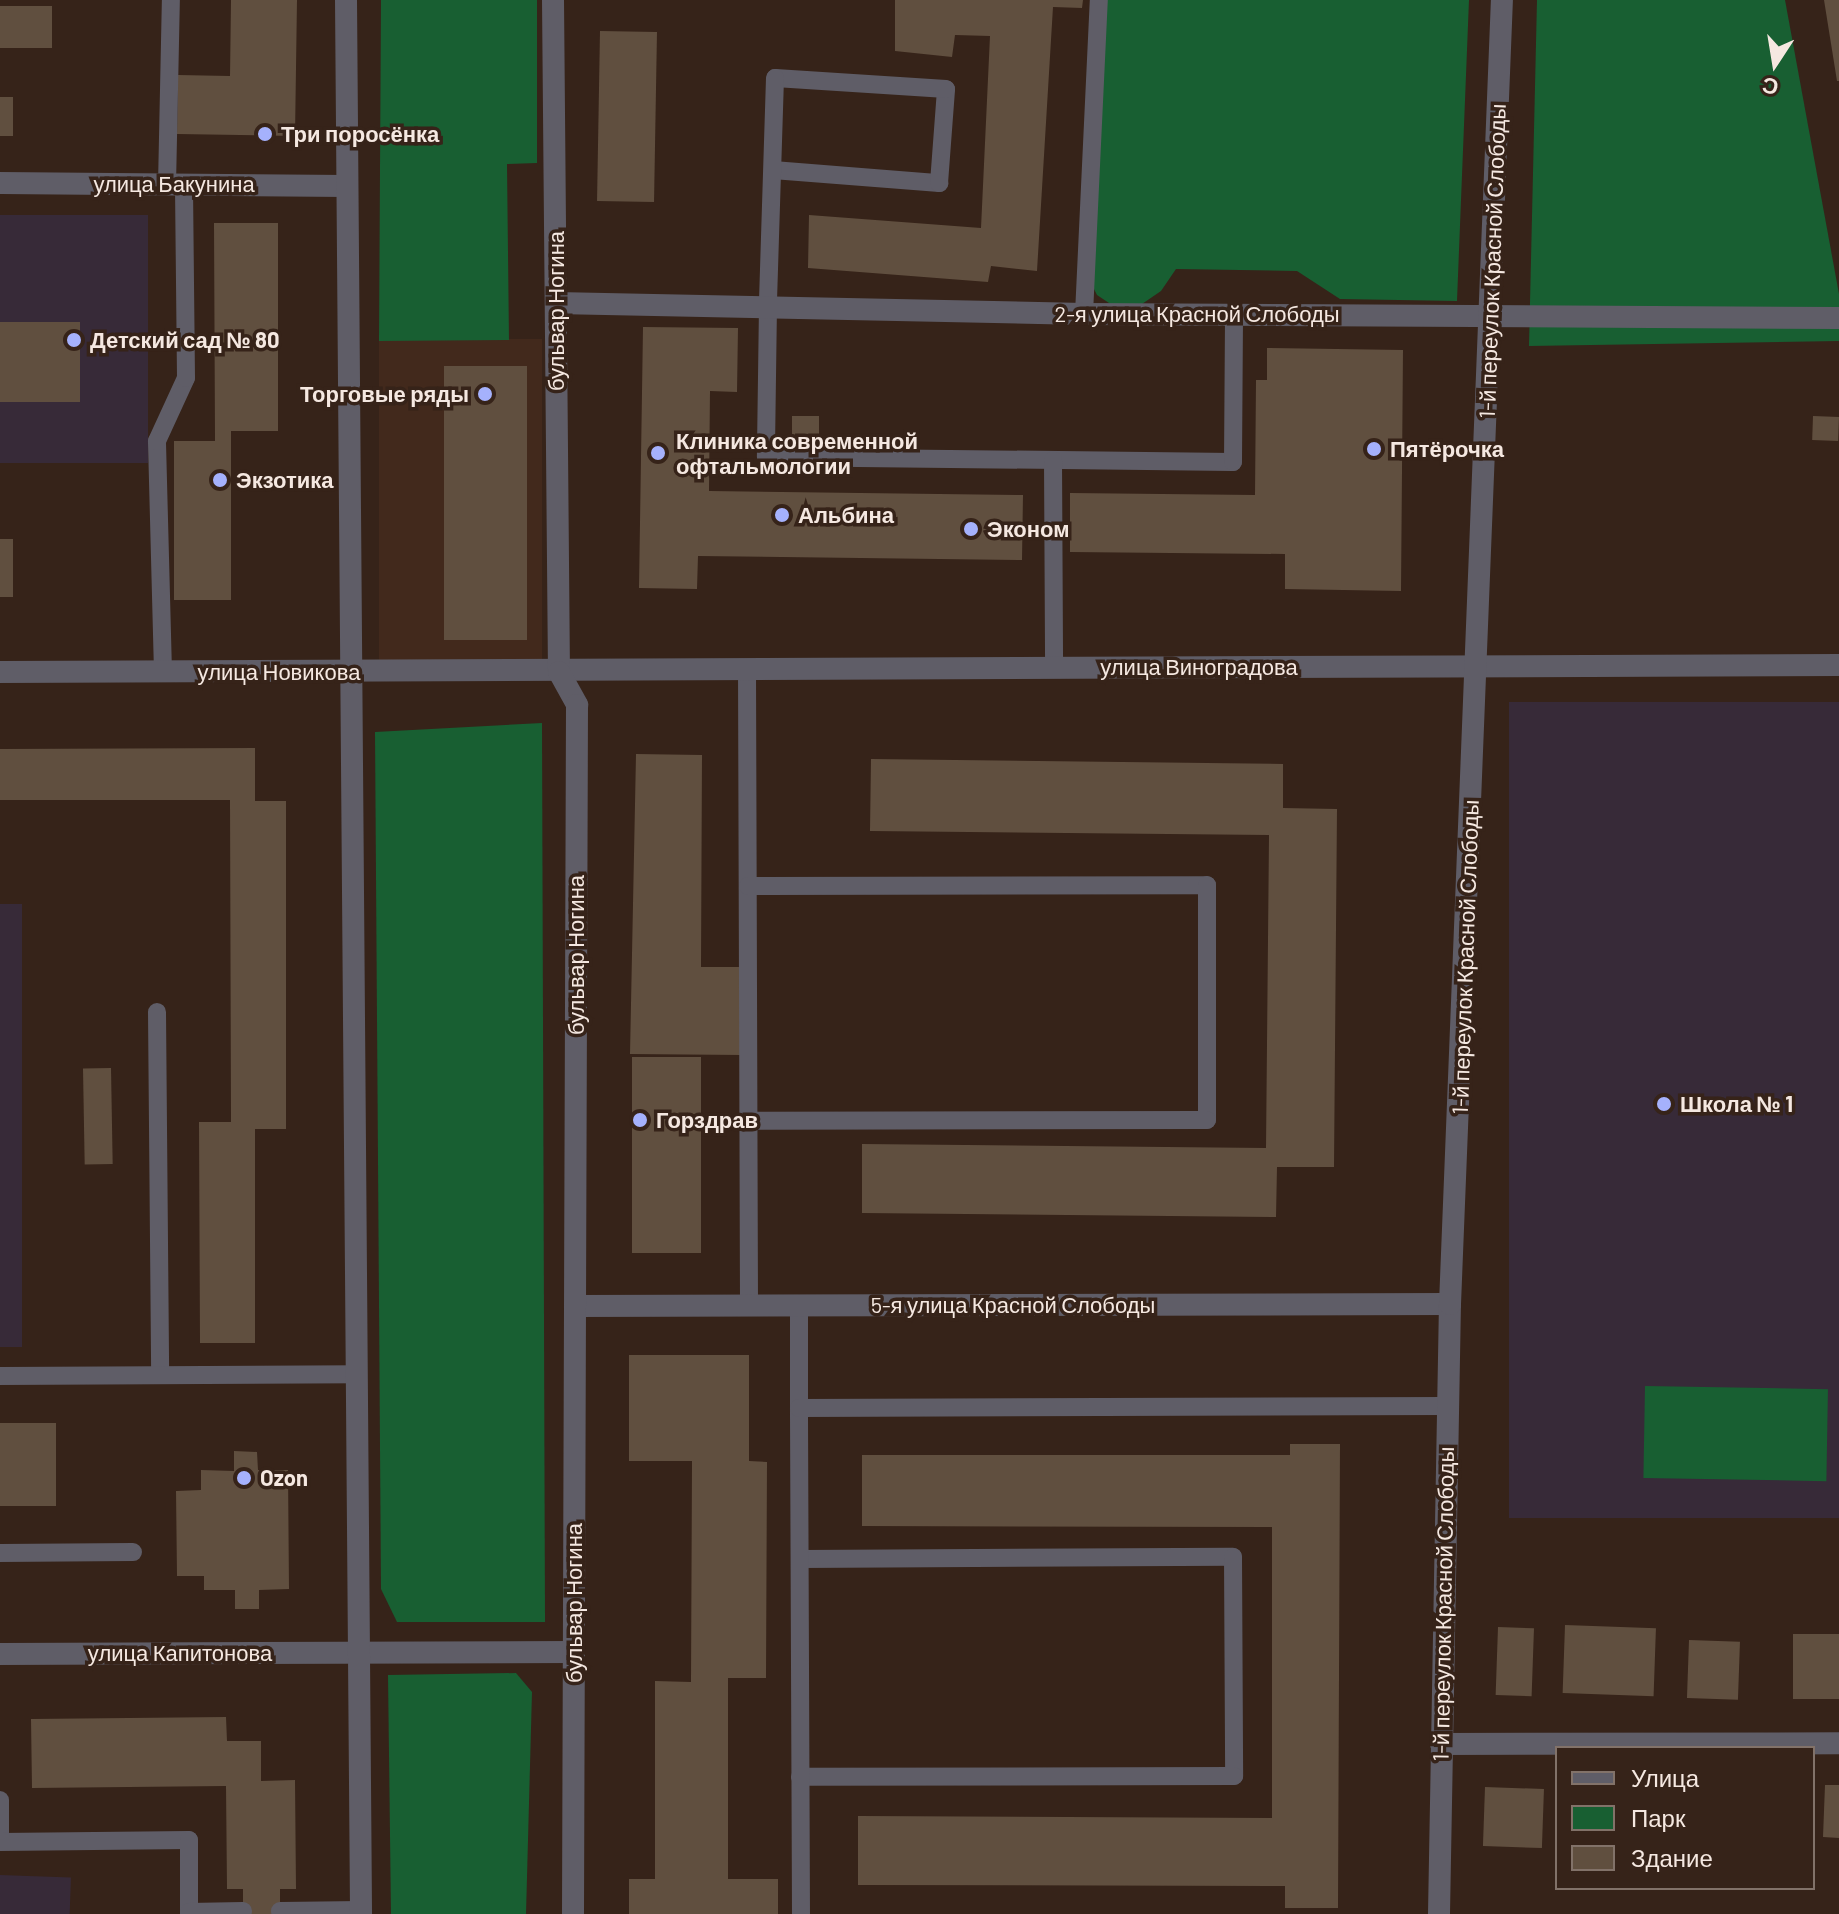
<!DOCTYPE html>
<html>
<head>
<meta charset="utf-8">
<style>
	body { margin:0 }
	#map { position:relative; width:1839px; height:1914px; overflow:hidden; background:#362319; font-family:Barlow,sans-serif }
	div>[style] { position:absolute }
	.built>* { inset:0; background:#42291c; transform-origin:0 0 }
	.education>* { inset:0; background:#372a38; transform-origin:0 0 }
	.green>* { inset:0; background:#185f32; transform-origin:0 0 }
	.building>* { inset:0; background:#604f3f; transform-origin:0 0 }
	.service>* { height:18px; margin:-9px; padding:0 9px; transform-origin:9px; border-radius:9px; background:#5f5d67 }
	.minor>* { height:22px; margin:-11px; padding:0 11px; transform-origin:11px; border-radius:11px; background:#5f5d67 }
	.tertiary>* { height:22px; margin:-11px; padding:0 11px; transform-origin:11px; border-radius:11px; background:#5f5d67 }
	.dots>* { width:22px; height:22px; translate:-50% -50%; box-sizing:border-box; border:4px solid #362319; border-radius:50% }
	span { translate:-50% -50%; white-space:nowrap; text-align:center; line-height:1.15; -webkit-text-stroke:7px #362319; paint-order:stroke }
	.poi-label { font-size:22px; color:#f5e8e1; font-weight:700 }
	.left { translate:0 -50%; text-align:left }
	.right { translate:-100% -50%; text-align:right }
	.street-label { font-size:22px; color:#f5e8e1 }
	.legend { position:absolute; left:1555px; top:1746px; width:260px; height:144px; box-sizing:border-box; background:#362319; border:2px solid #827269; margin:0; padding:10px 14px; list-style:none; font-size:24px; color:#f5e8e1 }
	.legend li { display:flex; align-items:center; gap:16px; height:40px }
	.legend b { width:40px; border:2px solid #827269 }
	.north { position:absolute; left:1735px; top:24px; width:80px; height:80px; -webkit-text-stroke:6px #362319; paint-order:stroke; rotate:192deg; font-size:22px; font-weight:700; line-height:32px; text-align:center; color:#f5e8e1 }
	.north::after { content:''; display:block; margin:auto; width:28px; height:36px; background:#f5e8e1; clip-path:polygon(50% 0,100% 100%,50% 72%,0 100%) }
</style>
</head>
<body>
<div id="map">
	<div class="built">
		<i style="left:542px;top:339px;width:325px;height:163px;rotate:90deg"></i>
	</div>
	<div class="education">
		<i style="left:148px;top:215px;width:248px;height:148px;rotate:90deg"></i>
		<i style="left:1839px;top:702px;width:816px;height:330px;rotate:90deg"></i>
		<i style="left:0;top:904px;width:22px;height:443px"></i>
		<i style="left:0;top:1875px;width:71px;height:39px;rotate:2deg"></i>
	</div>
	<div class="green">
		<i style="clip-path:polygon(381px 0,537px 0,537px 163px,507px 164px,509px 340px,379px 341px)"></i>
		<i style="clip-path:polygon(1107px 0,1469px 0,1457px 301px,1340px 299px,1297px 271px,1176px 269px,1161px 291px,1142px 304px,1112px 305px,1097px 295px,1092px 285px)"></i>
		<i style="clip-path:polygon(1537px 0,1785px 0,1839px 294px,1839px 341px,1529px 346px)"></i>
		<i style="clip-path:polygon(542px 723px,545px 1622px,397px 1622px,381px 1589px,375px 732px)"></i>
		<i style="left:1645px;top:1386px;width:183px;height:92px;rotate:1deg"></i>
		<i style="clip-path:polygon(516px 1673px,532px 1692px,526px 1914px,391px 1914px,388px 1675px)"></i>
	</div>
	<div class="building">
		<i style="clip-path:polygon(231px 0,297px 0,295px 136px,177px 134px,178px 75px,230px 76px)"></i>
		<i style="clip-path:polygon(895px 0,1083px 0,1082px 8px,1053px 7px,1037px 271px,991px 266px,988px 282px,808px 268px,809px 215px,981px 228px,990px 36px,955px 35px,952px 57px,895px 51px)"></i>
		<i style="clip-path:polygon(1824px 0,1839px 0,1839px 81px,1837px 81px)"></i>
		<i style="left:0;top:6px;width:52px;height:42px"></i>
		<i style="left:600px;top:31px;width:57px;height:170px;rotate:1deg"></i>
		<i style="left:13px;top:97px;width:39px;height:13px;rotate:90deg"></i>
		<i style="clip-path:polygon(214px 223px,278px 223px,278px 431px,231px 431px,231px 600px,174px 600px,174px 441px,215px 441px)"></i>
		<i style="left:0;top:322px;width:80px;height:80px"></i>
		<i style="clip-path:polygon(643px 327px,738px 328px,737px 392px,710px 391px,709px 491px,1023px 495px,1022px 560px,698px 556px,697px 589px,639px 588px)"></i>
		<i style="clip-path:polygon(1267px 348px,1403px 350px,1401px 591px,1285px 589px,1285px 554px,1070px 552px,1070px 493px,1255px 495px,1256px 380px,1267px 380px)"></i>
		<i style="left:527px;top:366px;width:274px;height:83px;rotate:90deg"></i>
		<i style="left:792px;top:416px;width:27px;height:37px"></i>
		<i style="left:1813px;top:416px;width:26px;height:24px;rotate:2deg"></i>
		<i style="left:0;top:539px;width:13px;height:58px"></i>
		<i style="clip-path:polygon(255px 748px,255px 801px,286px 801px,286px 1129px,255px 1129px,255px 1343px,200px 1343px,199px 1122px,231px 1122px,230px 800px,0 800px,0 749px)"></i>
		<i style="clip-path:polygon(636px 754px,702px 755px,701px 967px,743px 967px,742px 1055px,630px 1054px)"></i>
		<i style="clip-path:polygon(871px 759px,1283px 764px,1283px 808px,1337px 809px,1334px 1167px,1277px 1167px,1276px 1217px,862px 1213px,862px 1144px,1266px 1148px,1269px 835px,870px 831px)"></i>
		<i style="left:632px;top:1057px;width:69px;height:196px"></i>
		<i style="left:111px;top:1068px;width:96px;height:28px;rotate:89deg"></i>
		<i style="clip-path:polygon(629px 1355px,749px 1355px,749px 1461px,767px 1462px,766px 1678px,728px 1678px,728px 1879px,778px 1879px,778px 1914px,629px 1914px,629px 1879px,655px 1879px,655px 1681px,691px 1682px,692px 1461px,629px 1461px)"></i>
		<i style="left:0;top:1423px;width:56px;height:83px"></i>
		<i style="clip-path:polygon(1290px 1444px,1340px 1444px,1338px 1908px,1285px 1908px,1285px 1886px,858px 1885px,858px 1816px,1272px 1818px,1272px 1527px,862px 1526px,862px 1455px,1290px 1455px)"></i>
		<i style="clip-path:polygon(234px 1451px,257px 1452px,258px 1470px,288px 1470px,289px 1589px,259px 1590px,259px 1609px,235px 1609px,235px 1590px,204px 1590px,204px 1576px,177px 1576px,176px 1491px,201px 1490px,201px 1470px,234px 1471px)"></i>
		<i style="left:1565px;top:1625px;width:91px;height:68px;rotate:2deg"></i>
		<i style="left:1498px;top:1627px;width:36px;height:68px;rotate:2deg"></i>
		<i style="left:1793px;top:1634px;width:46px;height:65px"></i>
		<i style="left:1689px;top:1640px;width:51px;height:58px;rotate:2deg"></i>
		<i style="clip-path:polygon(226px 1717px,227px 1741px,261px 1741px,261px 1781px,295px 1780px,296px 1889px,280px 1889px,280px 1914px,243px 1914px,243px 1889px,227px 1889px,226px 1786px,32px 1788px,31px 1719px)"></i>
		<i style="clip-path:polygon(1825px 1785px,1839px 1785px,1839px 1838px,1823px 1837px)"></i>
		<i style="left:1485px;top:1787px;width:59px;height:59px;rotate:2deg"></i>
	</div>
	<div class="service">
		<i style="left:773px;top:170px;width:167px;rotate:4.5deg"></i>
		<i style="left:939px;top:183px;width:94px;rotate:-85.7deg"></i>
		<i style="left:946px;top:89px;width:171px;rotate:-176.3deg"></i>
		<i style="left:775px;top:78px;width:227px;rotate:91.8deg"></i>
		<i style="left:768px;top:305px;width:152px;rotate:90.8deg"></i>
		<i style="left:766px;top:457px;width:467px;rotate:0.6deg"></i>
		<i style="left:1233px;top:462px;width:148px;rotate:-89.6deg"></i>
		<i style="left:167px;top:185px;width:185px;rotate:-88.8deg"></i>
		<i style="left:1084px;top:314px;width:314px;rotate:-87.3deg"></i>
		<i style="left:1053px;top:460px;width:207px;rotate:89.7deg"></i>
		<i style="left:747px;top:668px;width:638px;rotate:89.82deg"></i>
		<i style="left:163px;top:672px;width:231px;rotate:-91.5deg"></i>
		<i style="left:157px;top:441px;width:69px;rotate:-65.3deg"></i>
		<i style="left:186px;top:378px;width:193px;rotate:-90.6deg"></i>
		<i style="left:748px;top:886px;width:459px;rotate:-0.1deg"></i>
		<i style="left:1207px;top:885px;width:235px;rotate:90deg"></i>
		<i style="left:1207px;top:1120px;width:459px;rotate:179.9deg"></i>
		<i style="left:157px;top:1012px;width:363px;rotate:89.5deg"></i>
		<i style="left:799px;top:1306px;width:102px;rotate:90deg"></i>
		<i style="left:0;top:1376px;width:357px;rotate:-0.3deg"></i>
		<i style="left:0;top:1553px;width:133px;rotate:-0.4deg"></i>
		<i style="left:800px;top:1559px;width:433px;rotate:-0.3deg"></i>
		<i style="left:1233px;top:1557px;width:219px;rotate:89.7deg"></i>
		<i style="left:1234px;top:1776px;width:434px;rotate:179.9deg"></i>
		<i style="left:0;top:1800px;width:42px;rotate:90deg"></i>
		<i style="left:0;top:1842px;width:189px;rotate:-0.6deg"></i>
		<i style="left:189px;top:1840px;width:74px;rotate:90deg"></i>
		<i style="left:280px;top:1911px;width:81px;rotate:-0.7deg"></i>
		<i style="left:189px;top:1912px;width:54px;rotate:-1.1deg"></i>
		<i style="left:801px;top:1914px;width:506px;rotate:-90.23deg"></i>
		<i style="left:799px;top:1408px;width:648px;rotate:-0.18deg"></i>
	</div>
	<div class="minor">
		<i style="left:0;top:183px;width:347px;rotate:0.5deg"></i>
		<i style="left:556px;top:303px;width:528px;rotate:1.19deg"></i>
		<i style="left:1084px;top:314px;width:755px;rotate:0.3deg"></i>
		<i style="left:0;top:672px;width:1839px;rotate:-0.22deg"></i>
		<i style="left:575px;top:1306px;width:875px;rotate:-0.13deg"></i>
		<i style="left:0;top:1654px;width:574px;rotate:-0.2deg"></i>
		<i style="left:1441px;top:1744px;width:398px;rotate:-0.1deg"></i>
	</div>
	<div class="tertiary">
		<i style="left:346px;top:0;width:1914px;rotate:89.55deg"></i>
		<i style="left:553px;top:0;width:672px;rotate:89.49deg"></i>
		<i style="left:559px;top:672px;width:38px;rotate:61deg"></i>
		<i style="left:577px;top:705px;width:1209px;rotate:90.19deg"></i>
		<i style="left:1439px;top:1914px;width:610px;rotate:-88.97deg"></i>
		<i style="left:1450px;top:1304px;width:1305px;rotate:-87.72deg"></i>
	</div>
	<div class="dots">
		<i style="left:265px;top:134px;background:#a5b1fc"></i>
		<i style="left:74px;top:340px;background:#a5b1fc"></i>
		<i style="left:485px;top:394px;background:#a5b1fc"></i>
		<i style="left:1374px;top:449px;background:#a5b1fc"></i>
		<i style="left:658px;top:453px;background:#a5b1fc"></i>
		<i style="left:220px;top:480px;background:#a5b1fc"></i>
		<i style="left:782px;top:515px;background:#a5b1fc"></i>
		<i style="left:971px;top:529px;background:#a5b1fc"></i>
		<i style="left:1664px;top:1104px;background:#a5b1fc"></i>
		<i style="left:640px;top:1120px;background:#a5b1fc"></i>
		<i style="left:244px;top:1478px;background:#a5b1fc"></i>
	</div>
	<div class="poi-label">
		<span class="left" style="left:281px;top:134px">Три поросёнка</span>
		<span class="left" style="left:90px;top:340px">Детский сад № 80</span>
		<span class="right" style="left:469px;top:394px">Торговые ряды</span>
		<span class="left" style="left:676px;top:453px">Клиника современной<br>офтальмологии</span>
		<span class="left" style="left:1390px;top:449px">Пятёрочка</span>
		<span class="left" style="left:236px;top:480px">Экзотика</span>
		<span class="left" style="left:798px;top:515px">Альбина</span>
		<span class="left" style="left:987px;top:529px">Эконом</span>
		<span class="left" style="left:1680px;top:1104px">Школа № 1</span>
		<span class="left" style="left:656px;top:1120px">Горздрав</span>
		<span class="left" style="left:260px;top:1478px">Ozon</span>
	</div>
	<div class="street-label">
		<span style="left:174px;top:184px">улица Бакунина</span>
		<span style="left:1492px;top:261px;rotate:-88deg">1-й переулок Красной Слободы</span>
		<span style="left:556px;top:311px;rotate:-90deg">бульвар Ногина</span>
		<span style="left:1197px;top:314px">2-я улица Красной Слободы</span>
		<span style="left:1199px;top:667px">улица Виноградова</span>
		<span style="left:279px;top:672px">улица Новикова</span>
		<span style="left:576px;top:955px;rotate:-90deg">бульвар Ногина</span>
		<span style="left:1465px;top:957px;rotate:-88deg">1-й переулок Красной Слободы</span>
		<span style="left:1013px;top:1305px">5-я улица Красной Слободы</span>
		<span style="left:574px;top:1603px;rotate:-90deg">бульвар Ногина</span>
		<span style="left:1443px;top:1604px;rotate:-89deg">1-й переулок Красной Слободы</span>
		<span style="left:180px;top:1653px">улица Капитонова</span>
	</div>
	<ul class="legend">
	<li><b style="height:10px;background:#5f5d67"></b>Улица</li>
	<li><b style="height:22px;background:#185f32"></b>Парк</li>
	<li><b style="height:22px;background:#604f3f"></b>Здание</li>
	</ul>
	<div class="north">С</div>
</div>
</body>
</html>
